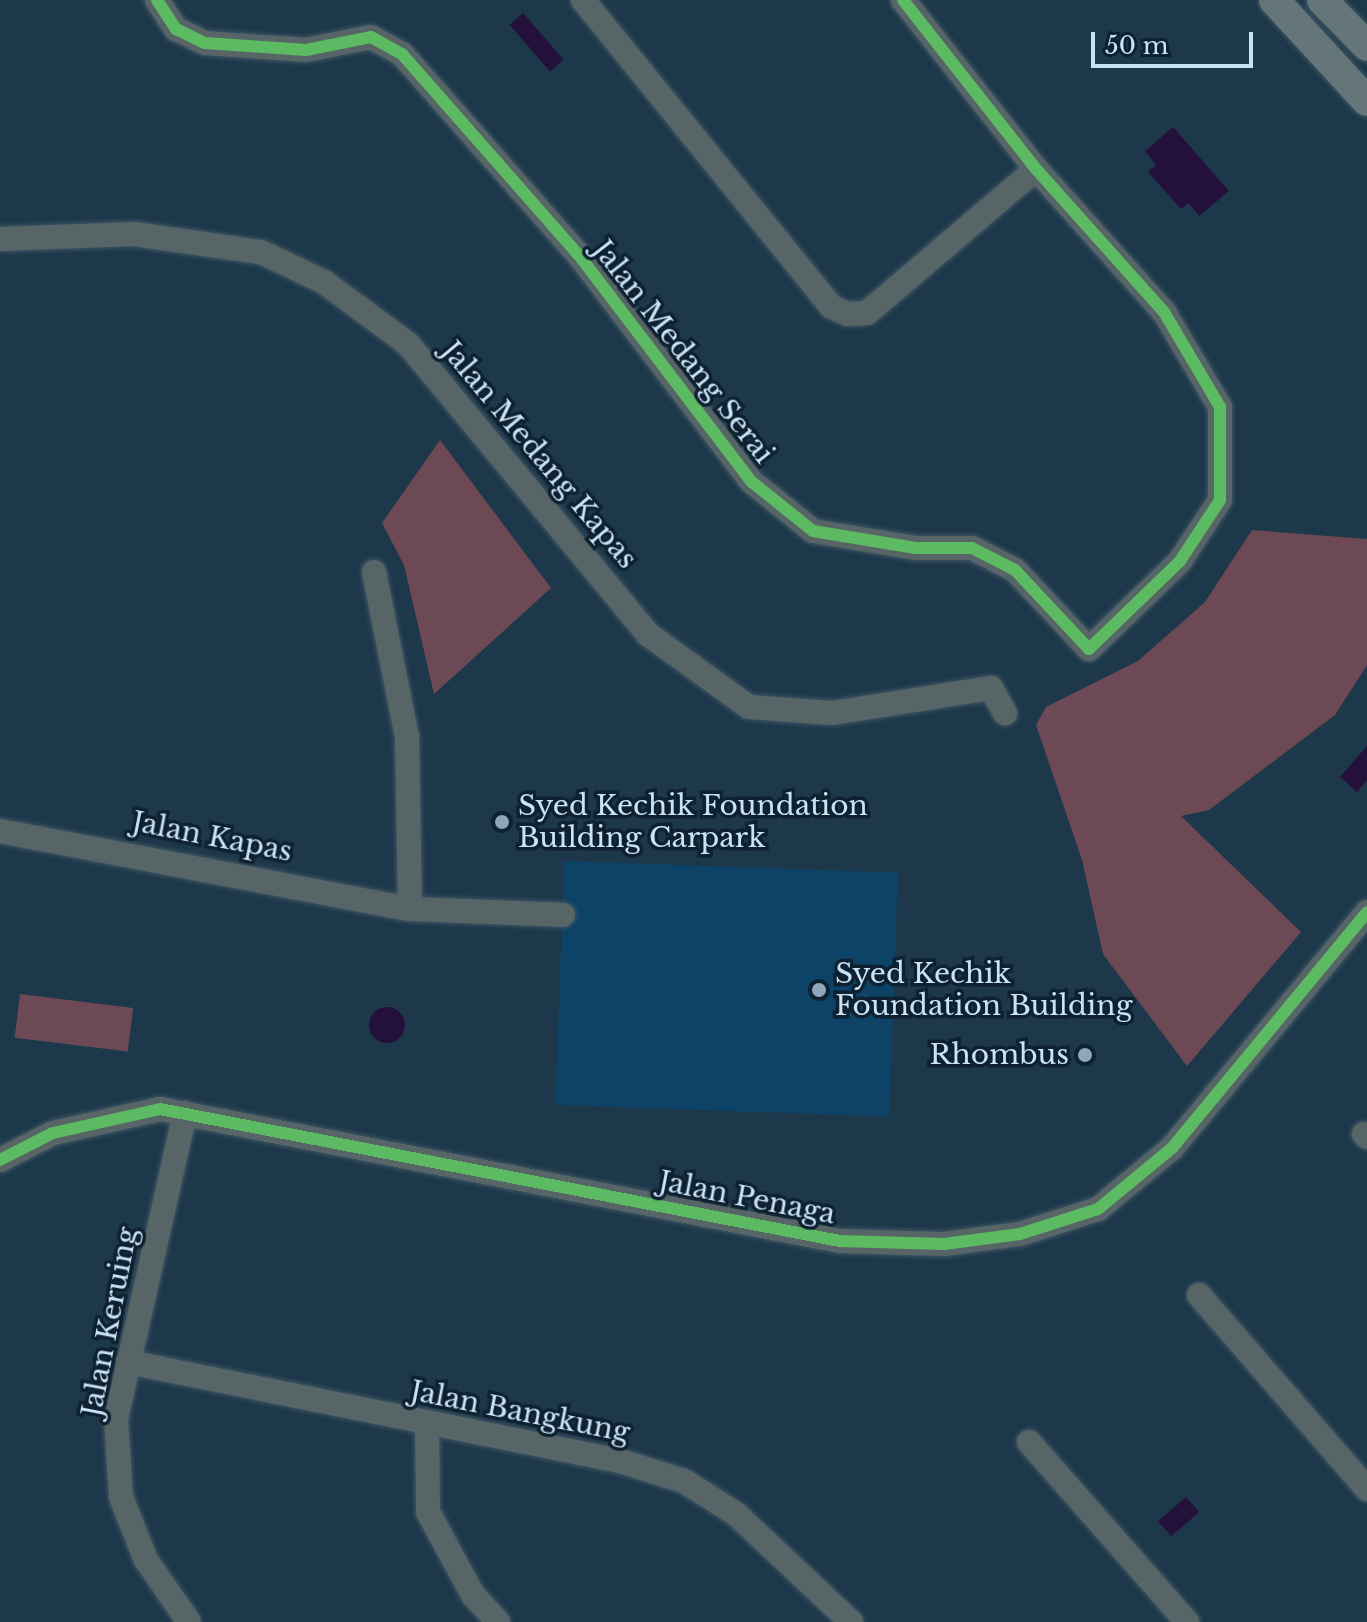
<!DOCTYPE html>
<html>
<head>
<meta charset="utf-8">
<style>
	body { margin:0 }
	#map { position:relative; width:1367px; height:1622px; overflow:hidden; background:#1d384a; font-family:"Libre Baskerville",serif }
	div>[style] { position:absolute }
	.built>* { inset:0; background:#0d4367; transform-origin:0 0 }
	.green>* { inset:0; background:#6c4955; transform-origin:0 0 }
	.water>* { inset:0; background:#23113b; transform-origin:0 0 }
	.round { border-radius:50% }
	.roads { filter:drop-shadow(0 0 2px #3f5666) drop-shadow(0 0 2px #3f5666) }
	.minor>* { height:24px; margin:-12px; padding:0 12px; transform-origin:12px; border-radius:12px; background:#586566 }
	.major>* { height:30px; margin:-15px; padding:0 15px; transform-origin:15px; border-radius:15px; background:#647677 }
	.cycleway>* { height:12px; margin:-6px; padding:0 6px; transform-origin:6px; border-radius:6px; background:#5cba63 }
	.dots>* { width:22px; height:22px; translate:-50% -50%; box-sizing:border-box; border:4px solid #0e2130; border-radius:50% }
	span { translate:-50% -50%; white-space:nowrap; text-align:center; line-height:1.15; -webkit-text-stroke:7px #0e2130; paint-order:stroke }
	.street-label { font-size:28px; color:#cae2f6 }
	.poi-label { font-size:28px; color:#cae2f6 }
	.left { translate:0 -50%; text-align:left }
	.right { translate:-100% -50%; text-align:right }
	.scale { position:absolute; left:1091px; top:32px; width:162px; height:36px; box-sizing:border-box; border:4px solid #cae2f6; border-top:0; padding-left:10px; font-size:24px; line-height:28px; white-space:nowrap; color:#cae2f6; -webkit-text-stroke:6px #0e2130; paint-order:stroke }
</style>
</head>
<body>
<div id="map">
	<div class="built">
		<i style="left:564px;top:861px;width:334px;height:244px;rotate:2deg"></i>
	</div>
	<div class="green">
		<i style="clip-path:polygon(440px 440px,551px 588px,434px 694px,404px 565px,382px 523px)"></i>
		<i style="clip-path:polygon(1252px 530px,1367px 539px,1367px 665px,1335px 715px,1209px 810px,1181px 816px,1301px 932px,1187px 1066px,1103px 954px,1082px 860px,1036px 725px,1046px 707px,1138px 661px,1205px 602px)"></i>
		<i style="left:20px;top:994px;width:114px;height:44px;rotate:7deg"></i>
	</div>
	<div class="water">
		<i style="left:523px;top:13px;width:62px;height:18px;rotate:49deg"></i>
		<i style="clip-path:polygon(1173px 127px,1229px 191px,1199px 216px,1189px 203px,1181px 209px,1148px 172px,1156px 165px,1145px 151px)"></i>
		<i style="clip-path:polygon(1367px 746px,1367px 780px,1357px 792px,1340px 777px)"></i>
		<i class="round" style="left:369px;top:1007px;width:36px;height:36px"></i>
		<i style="left:1186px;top:1497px;width:20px;height:37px;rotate:49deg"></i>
	</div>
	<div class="roads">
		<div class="minor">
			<i style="left:157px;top:0;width:35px;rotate:57deg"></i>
			<i style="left:176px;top:29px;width:32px;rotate:26deg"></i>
			<i style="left:205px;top:43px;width:101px;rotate:4deg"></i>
			<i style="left:306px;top:50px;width:66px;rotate:-11.3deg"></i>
			<i style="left:371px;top:37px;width:35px;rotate:29deg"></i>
			<i style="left:402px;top:54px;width:266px;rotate:48.7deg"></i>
			<i style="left:578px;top:254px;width:287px;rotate:52.7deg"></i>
			<i style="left:752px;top:482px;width:78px;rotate:38.8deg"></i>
			<i style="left:813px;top:531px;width:104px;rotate:9.4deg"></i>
			<i style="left:916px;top:548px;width:56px"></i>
			<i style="left:972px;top:548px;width:48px;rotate:27.1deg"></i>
			<i style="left:1015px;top:570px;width:108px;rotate:46.9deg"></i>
			<i style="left:1089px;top:649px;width:127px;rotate:-44deg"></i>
			<i style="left:1180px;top:561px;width:73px;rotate:-56.7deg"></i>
			<i style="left:1220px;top:500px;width:93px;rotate:-90deg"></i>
			<i style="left:1220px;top:407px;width:110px;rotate:-120.5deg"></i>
			<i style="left:1164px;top:312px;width:192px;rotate:-131.8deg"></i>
			<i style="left:1036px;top:169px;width:215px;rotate:-128.2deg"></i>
			<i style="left:583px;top:0;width:395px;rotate:51deg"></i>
			<i style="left:832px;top:307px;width:17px;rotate:24deg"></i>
			<i style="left:848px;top:314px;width:19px;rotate:-3deg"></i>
			<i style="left:867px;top:313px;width:222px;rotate:-40.4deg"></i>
			<i style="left:0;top:239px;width:134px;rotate:-2.1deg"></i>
			<i style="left:134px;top:234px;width:128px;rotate:8.1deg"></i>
			<i style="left:261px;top:252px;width:70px;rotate:25.5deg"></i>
			<i style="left:324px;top:282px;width:104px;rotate:36.4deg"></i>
			<i style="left:408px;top:344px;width:378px;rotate:50.4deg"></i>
			<i style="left:649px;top:635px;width:123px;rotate:35.8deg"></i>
			<i style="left:749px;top:707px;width:84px;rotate:4.1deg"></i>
			<i style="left:833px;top:713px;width:160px;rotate:-9deg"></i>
			<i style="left:991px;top:688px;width:29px;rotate:61deg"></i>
			<i style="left:374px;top:572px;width:168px;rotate:78.7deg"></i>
			<i style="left:407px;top:737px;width:172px;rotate:89deg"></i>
			<i style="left:0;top:831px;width:417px;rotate:10.8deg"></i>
			<i style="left:410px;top:909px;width:153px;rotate:2.2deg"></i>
			<i style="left:185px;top:1113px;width:314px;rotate:102.7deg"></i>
			<i style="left:116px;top:1419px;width:78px;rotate:86.3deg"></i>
			<i style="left:121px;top:1497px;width:68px;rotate:68.4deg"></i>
			<i style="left:146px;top:1560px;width:75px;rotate:55.3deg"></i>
			<i style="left:1364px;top:1134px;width:4px;rotate:45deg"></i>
			<i style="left:0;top:1160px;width:59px;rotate:-27deg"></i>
			<i style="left:53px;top:1133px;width:110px;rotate:-12.6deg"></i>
			<i style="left:160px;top:1109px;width:693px;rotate:10.99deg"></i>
			<i style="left:840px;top:1241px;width:104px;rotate:1.7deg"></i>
			<i style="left:944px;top:1244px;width:77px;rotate:-7.5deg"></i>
			<i style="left:1020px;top:1234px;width:82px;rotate:-17.8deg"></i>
			<i style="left:1098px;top:1209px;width:96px;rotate:-39.5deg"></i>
			<i style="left:1172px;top:1148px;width:306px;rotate:-50.4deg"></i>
			<i style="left:1199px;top:1295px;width:257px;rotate:49.1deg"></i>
			<i style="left:128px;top:1362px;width:502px;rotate:11.38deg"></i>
			<i style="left:620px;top:1461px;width:67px;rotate:17.4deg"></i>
			<i style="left:684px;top:1481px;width:62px;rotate:32.4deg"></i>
			<i style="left:736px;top:1514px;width:158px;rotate:43.2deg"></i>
			<i style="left:427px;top:1424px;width:88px;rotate:89.3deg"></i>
			<i style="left:428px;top:1512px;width:94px;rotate:61.5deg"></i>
			<i style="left:473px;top:1595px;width:37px;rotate:47deg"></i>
			<i style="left:1029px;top:1442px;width:240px;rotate:48.7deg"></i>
		</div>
		<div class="major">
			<i style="left:1274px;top:0;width:137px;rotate:47.4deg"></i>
			<i style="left:1322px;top:0;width:64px;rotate:45.6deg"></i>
		</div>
	</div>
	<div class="cycleway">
		<i style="left:157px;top:0;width:35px;rotate:57deg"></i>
		<i style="left:176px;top:29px;width:32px;rotate:26deg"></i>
		<i style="left:205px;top:43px;width:101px;rotate:4deg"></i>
		<i style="left:306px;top:50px;width:66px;rotate:-11.3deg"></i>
		<i style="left:371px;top:37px;width:35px;rotate:29deg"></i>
		<i style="left:402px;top:54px;width:266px;rotate:48.7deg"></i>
		<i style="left:578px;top:254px;width:287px;rotate:52.7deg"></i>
		<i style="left:752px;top:482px;width:78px;rotate:38.8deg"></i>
		<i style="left:813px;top:531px;width:104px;rotate:9.4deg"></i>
		<i style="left:916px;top:548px;width:56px"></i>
		<i style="left:972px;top:548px;width:48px;rotate:27.1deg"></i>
		<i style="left:1015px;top:570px;width:108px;rotate:46.9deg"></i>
		<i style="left:1089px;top:649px;width:127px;rotate:-44deg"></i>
		<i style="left:1180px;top:561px;width:73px;rotate:-56.7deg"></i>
		<i style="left:1220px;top:500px;width:93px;rotate:-90deg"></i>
		<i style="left:1220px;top:407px;width:110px;rotate:-120.5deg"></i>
		<i style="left:1164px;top:312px;width:192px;rotate:-131.8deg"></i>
		<i style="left:1036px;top:169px;width:215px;rotate:-128.2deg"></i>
		<i style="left:0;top:1160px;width:59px;rotate:-27deg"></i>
		<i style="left:53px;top:1133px;width:110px;rotate:-12.6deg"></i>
		<i style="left:160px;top:1109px;width:693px;rotate:10.99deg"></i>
		<i style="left:840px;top:1241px;width:104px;rotate:1.7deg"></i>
		<i style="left:944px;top:1244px;width:77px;rotate:-7.5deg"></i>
		<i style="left:1020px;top:1234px;width:82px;rotate:-17.8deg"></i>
		<i style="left:1098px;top:1209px;width:96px;rotate:-39.5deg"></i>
		<i style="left:1172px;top:1148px;width:306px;rotate:-50.4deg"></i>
	</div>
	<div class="dots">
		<i style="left:502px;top:822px;background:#8da6ba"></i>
		<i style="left:819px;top:990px;background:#8da6ba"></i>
		<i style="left:1085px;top:1055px;background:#8da6ba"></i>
	</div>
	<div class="street-label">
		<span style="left:683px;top:352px;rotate:52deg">Jalan Medang Serai</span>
		<span style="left:539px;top:455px;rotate:50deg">Jalan Medang Kapas</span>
		<span style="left:212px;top:837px;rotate:11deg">Jalan Kapas</span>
		<span style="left:747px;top:1198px;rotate:11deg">Jalan Penaga</span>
		<span style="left:110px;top:1322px;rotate:-79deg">Jalan Keruing</span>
		<span style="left:520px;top:1412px;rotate:11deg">Jalan Bangkung</span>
	</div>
	<div class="poi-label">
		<span class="left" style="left:518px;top:822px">Syed Kechik Foundation<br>Building Carpark</span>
		<span class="left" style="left:835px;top:990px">Syed Kechik<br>Foundation Building</span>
		<span class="right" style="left:1069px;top:1055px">Rhombus</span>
	</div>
	<div class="scale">50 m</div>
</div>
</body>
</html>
